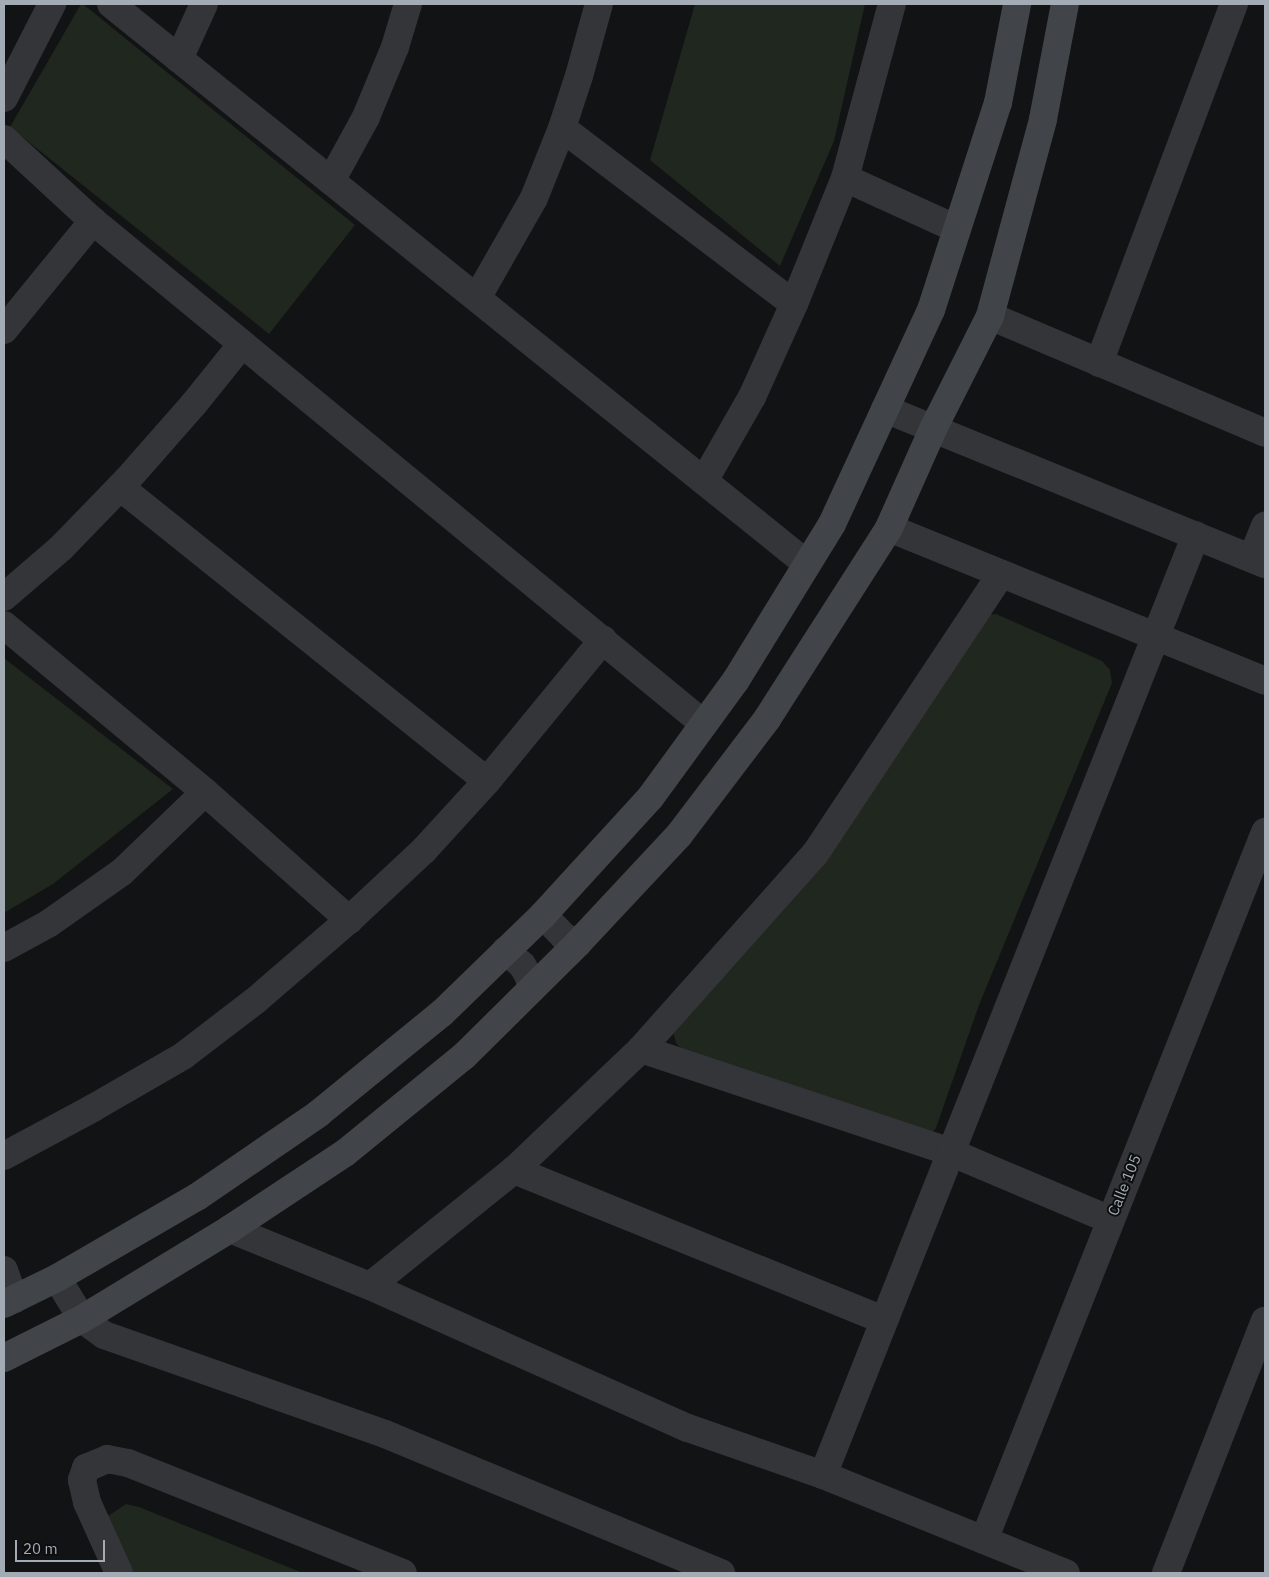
<!DOCTYPE html>
<html>
<head>
<meta charset="utf-8">
<style>
	body { margin:0 }
	#map { position:relative; width:1269px; height:1577px; overflow:hidden; background:#121314; font-family:"IBM Plex Sans",sans-serif }
	div>[style] { position:absolute }
	.green>* { inset:0; background:#1f271f }
	.street>* { height:28px; margin:-14px; padding:0 14px; transform-origin:14px; border-radius:14px; background:#333539 }
	.secondary>* { height:28px; margin:-14px; padding:0 14px; transform-origin:14px; border-radius:14px; background:#414549 }
	span { translate:-50% -50%; white-space:nowrap; text-align:center; line-height:1.15; -webkit-text-stroke:4px #0d0e0f; paint-order:stroke }
	.street-label { font-size:15px; color:#a3acb5 }
	.frame { position:absolute; inset:0; border:5px solid #a3acb5; pointer-events:none }
	.scale { position:absolute; left:15px; top:1540px; width:90px; height:22px; box-sizing:border-box; border:2px solid #a3acb5; border-top:0; padding-left:6px; font-size:15px; line-height:18px; white-space:nowrap; color:#a3acb5; -webkit-text-stroke:4px #0d0e0f; paint-order:stroke }
</style>
</head>
<body>
<div id="map">
	<div class="green">
		<i style="clip-path:polygon(81px 4px,83px 4px,355px 225px,269px 334px,10px 127px)"></i>
		<i style="clip-path:polygon(695px 4px,865px 4px,834px 141px,780px 266px,650px 160px)"></i>
		<i style="clip-path:polygon(996px 614px,1102px 661px,1110px 670px,1112px 683px,979px 1005px,936px 1128px,928px 1138px,682px 1050px,676px 1043px,673px 1032px,983px 615px)"></i>
		<i style="clip-path:polygon(4px 658px,173px 789px,53px 884px,4px 913px)"></i>
		<i style="clip-path:polygon(126px 1504px,139px 1507px,303px 1573px,120px 1573px,108px 1516px)"></i>
	</div>
	<div class="street">
		<i style="left:111px;top:4px;width:893px;rotate:38.82deg"></i>
		<i style="left:179px;top:59px;width:60px;rotate:-65.6deg"></i>
		<i style="left:4px;top:98px;width:106px;rotate:-62.9deg"></i>
		<i style="left:562px;top:128px;width:291px;rotate:37.2deg"></i>
		<i style="left:4px;top:139px;width:121px;rotate:42.7deg"></i>
		<i style="left:93px;top:221px;width:791px;rotate:39.46deg"></i>
		<i style="left:845px;top:178px;width:123px;rotate:24.5deg"></i>
		<i style="left:331px;top:181px;width:73px;rotate:-61.3deg"></i>
		<i style="left:366px;top:117px;width:76px;rotate:-67.5deg"></i>
		<i style="left:395px;top:47px;width:45px;rotate:-73.2deg"></i>
		<i style="left:477px;top:298px;width:115px;rotate:-60.3deg"></i>
		<i style="left:534px;top:198px;width:75px;rotate:-68.2deg"></i>
		<i style="left:562px;top:128px;width:55px;rotate:-71.9deg"></i>
		<i style="left:579px;top:76px;width:75px;rotate:-74.5deg"></i>
		<i style="left:990px;top:316px;width:299px;rotate:23deg"></i>
		<i style="left:4px;top:330px;width:141px;rotate:-50.8deg"></i>
		<i style="left:1099px;top:363px;width:384px;rotate:-69.4deg"></i>
		<i style="left:885px;top:409px;width:410px;rotate:22.2deg"></i>
		<i style="left:704px;top:481px;width:97px;rotate:-60.3deg"></i>
		<i style="left:752px;top:397px;width:102px;rotate:-65.7deg"></i>
		<i style="left:794px;top:304px;width:136px;rotate:-68deg"></i>
		<i style="left:845px;top:178px;width:180px;rotate:-74.9deg"></i>
		<i style="left:120px;top:487px;width:470px;rotate:38.7deg"></i>
		<i style="left:889px;top:528px;width:406px;rotate:22.1deg"></i>
		<i style="left:1252px;top:558px;width:35px;rotate:-68deg"></i>
		<i style="left:4px;top:597px;width:75px;rotate:-40.7deg"></i>
		<i style="left:61px;top:548px;width:95px;rotate:-45.9deg"></i>
		<i style="left:127px;top:480px;width:100px;rotate:-48.7deg"></i>
		<i style="left:193px;top:405px;width:78px;rotate:-51.2deg"></i>
		<i style="left:4px;top:625px;width:261px;rotate:39.7deg"></i>
		<i style="left:205px;top:792px;width:193px;rotate:41.6deg"></i>
		<i style="left:543px;top:915px;width:30px;rotate:46deg"></i>
		<i style="left:564px;top:937px;width:15px;rotate:23deg"></i>
		<i style="left:4px;top:948px;width:50px;rotate:-28.6deg"></i>
		<i style="left:48px;top:924px;width:90px;rotate:-35.1deg"></i>
		<i style="left:122px;top:872px;width:115px;rotate:-43.9deg"></i>
		<i style="left:505px;top:951px;width:22px;rotate:39deg"></i>
		<i style="left:522px;top:965px;width:12px;rotate:59deg"></i>
		<i style="left:528px;top:975px;width:14px;rotate:73deg"></i>
		<i style="left:641px;top:1049px;width:326px;rotate:18.4deg"></i>
		<i style="left:950px;top:1152px;width:174px;rotate:23deg"></i>
		<i style="left:4px;top:1156px;width:101px;rotate:-28.3deg"></i>
		<i style="left:93px;top:1108px;width:104px;rotate:-30deg"></i>
		<i style="left:183px;top:1056px;width:91px;rotate:-37.4deg"></i>
		<i style="left:255px;top:1001px;width:124px;rotate:-40.8deg"></i>
		<i style="left:349px;top:920px;width:103px;rotate:-43deg"></i>
		<i style="left:424px;top:850px;width:93px;rotate:-47.6deg"></i>
		<i style="left:487px;top:781px;width:183px;rotate:-50.6deg"></i>
		<i style="left:514px;top:1170px;width:398px;rotate:22.1deg"></i>
		<i style="left:230px;top:1229px;width:151px;rotate:22.2deg"></i>
		<i style="left:370px;top:1286px;width:348px;rotate:24.1deg"></i>
		<i style="left:688px;top:1428px;width:143px;rotate:19.2deg"></i>
		<i style="left:823px;top:1475px;width:262px;rotate:22deg"></i>
		<i style="left:4px;top:1270px;width:31px;rotate:71deg"></i>
		<i style="left:57px;top:1278px;width:48px;rotate:58.6deg"></i>
		<i style="left:82px;top:1319px;width:27px;rotate:36deg"></i>
		<i style="left:104px;top:1335px;width:298px;rotate:19.4deg"></i>
		<i style="left:385px;top:1434px;width:364px;rotate:22.5deg"></i>
		<i style="left:370px;top:1286px;width:185px;rotate:-38.9deg"></i>
		<i style="left:514px;top:1170px;width:175px;rotate:-43.6deg"></i>
		<i style="left:641px;top:1049px;width:261px;rotate:-48.3deg"></i>
		<i style="left:815px;top:854px;width:336px;rotate:-56.4deg"></i>
		<i style="left:823px;top:1475px;width:1011px;rotate:-68.36deg"></i>
		<i style="left:984px;top:1540px;width:762px;rotate:-68.35deg"></i>
		<i style="left:119px;top:1573px;width:78px;rotate:-114.3deg"></i>
		<i style="left:87px;top:1502px;width:23px;rotate:-103deg"></i>
		<i style="left:82px;top:1480px;width:13px;rotate:-72deg"></i>
		<i style="left:86px;top:1468px;width:23px;rotate:-23deg"></i>
		<i style="left:107px;top:1459px;width:21px;rotate:11deg"></i>
		<i style="left:128px;top:1463px;width:296px;rotate:21.8deg"></i>
		<i style="left:1166px;top:1573px;width:271px;rotate:-68.6deg"></i>
	</div>
	<div class="secondary">
		<i style="left:4px;top:1304px;width:59px;rotate:-26.1deg"></i>
		<i style="left:57px;top:1278px;width:162px;rotate:-30.1deg"></i>
		<i style="left:197px;top:1197px;width:147px;rotate:-34.4deg"></i>
		<i style="left:318px;top:1114px;width:160px;rotate:-39.2deg"></i>
		<i style="left:442px;top:1013px;width:141px;rotate:-44.1deg"></i>
		<i style="left:543px;top:915px;width:159px;rotate:-47.6deg"></i>
		<i style="left:650px;top:798px;width:146px;rotate:-53.9deg"></i>
		<i style="left:736px;top:680px;width:183px;rotate:-58.4deg"></i>
		<i style="left:832px;top:524px;width:236px;rotate:-65.2deg"></i>
		<i style="left:931px;top:310px;width:218px;rotate:-72.1deg"></i>
		<i style="left:998px;top:103px;width:101px;rotate:-79.1deg"></i>
		<i style="left:4px;top:1358px;width:87px;rotate:-26.6deg"></i>
		<i style="left:82px;top:1319px;width:173px;rotate:-31.3deg"></i>
		<i style="left:230px;top:1229px;width:138px;rotate:-33.5deg"></i>
		<i style="left:345px;top:1153px;width:154px;rotate:-39.2deg"></i>
		<i style="left:464px;top:1056px;width:161px;rotate:-44.7deg"></i>
		<i style="left:578px;top:943px;width:148px;rotate:-46.9deg"></i>
		<i style="left:679px;top:835px;width:146px;rotate:-52.8deg"></i>
		<i style="left:767px;top:719px;width:227px;rotate:-57.4deg"></i>
		<i style="left:889px;top:528px;width:108px;rotate:-66deg"></i>
		<i style="left:933px;top:429px;width:127px;rotate:-63.2deg"></i>
		<i style="left:990px;top:316px;width:204px;rotate:-74.9deg"></i>
		<i style="left:1043px;top:119px;width:117px;rotate:-79.2deg"></i>
	</div>
	<div class="street-label">
		<span style="left:1124px;top:1185px;rotate:-68deg">Calle 105</span>
	</div>
	<div class="frame"></div>
	<div class="scale">20 m</div>
</div>
</body>
</html>
